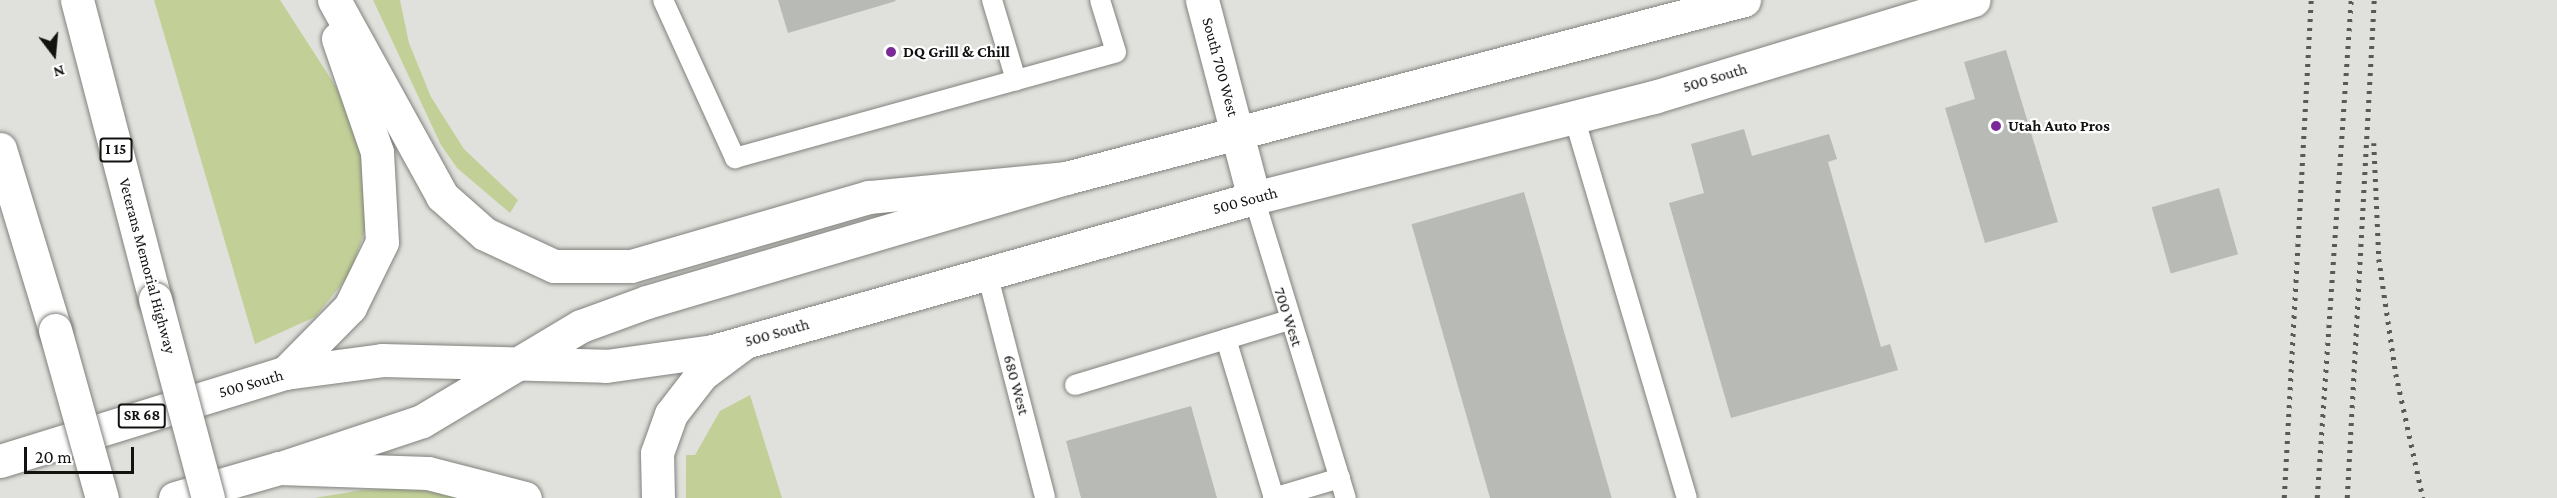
<!DOCTYPE html>
<html>
<head>
<meta charset="utf-8">
<style>
	body { margin:0 }
	#map { position:relative; width:2557px; height:498px; overflow:hidden; background:#e0e1dc; font-family:"Crimson Pro",serif }
	div>[style] { position:absolute }
	.green>* { inset:0; background:#c2d098 }
	.building>* { inset:0; background:#b8bab5; transform-origin:0 0 }
	.roads { filter:drop-shadow(0 0 2px #80827d) drop-shadow(0 0 2px #80827d) }
	.lane>* { height:20px; margin:-10px; padding:0 10px; transform-origin:10px; border-radius:10px; background:#fff }
	.secondary>* { height:33px; margin:-16.5px; padding:0 16.5px; transform-origin:16.5px; border-radius:16.5px; background:#fff }
	.primary>* { height:33px; margin:-16.5px; padding:0 16.5px; transform-origin:16.5px; border-radius:16.5px; background:#fff }
	.highway>* { height:33px; margin:-16.5px; padding:0 16.5px; transform-origin:16.5px; border-radius:16.5px; background:#fff }
	.rail>* { height:4.5px; margin-top:-2.25px; transform-origin:0; background:repeating-linear-gradient(90deg,#595a57 0 3px,transparent 0 9px) }
	.bridges { filter:drop-shadow(0 0 2px #80827d) drop-shadow(0 0 2px #80827d) }
	.highway-bridge>* { height:33px; margin:-16.5px; padding:0 16.5px; transform-origin:16.5px; border-radius:16.5px; background:#fff }
	.dots>* { width:16px; height:16px; translate:-50% -50%; box-sizing:border-box; border:3px solid #fff; border-radius:50% }
	span { translate:-50% -50%; white-space:nowrap; text-align:center; line-height:1.15; -webkit-text-stroke:4.5px #fff; paint-order:stroke }
	.shield-label span { padding:2px 4px; background:#fff; border:2px solid; border-radius:4px; -webkit-text-stroke-width:0 }
	.shield-label { font-size:15px; color:#121311; font-weight:700 }
	.poi-label { font-size:16px; color:#121311; font-weight:700 }
	.left { translate:0 -50%; text-align:left }
	.street-label { font-size:16px; color:#121311 }
	.north { position:absolute; left:24px; top:24px; width:60px; height:60px; -webkit-text-stroke:4px #fff; paint-order:stroke; rotate:164deg; font-size:16px; font-weight:700; line-height:24px; text-align:center; color:#121311 }
	.north::after { content:''; display:block; margin:auto; width:21px; height:27px; background:#121311; clip-path:polygon(50% 0,100% 100%,50% 72%,0 100%) }
	.scale { position:absolute; left:24px; top:447px; width:110px; height:27px; box-sizing:border-box; border:3px solid #121311; border-top:0; padding-left:8px; font-size:18px; line-height:21px; white-space:nowrap; color:#121311; -webkit-text-stroke:4px #fff; paint-order:stroke }
</style>
</head>
<body>
<div id="map">
	<div class="green">
		<i style="clip-path:polygon(154px 0,280px 0,344px 99px,363px 148px,370px 215px,350px 274px,315px 317px,255px 344px)"></i>
		<i style="clip-path:polygon(373px 0,400px 0,409px 43px,431px 97px,464px 149px,518px 200px,510px 213px,457px 168px,441px 145px)"></i>
		<i style="clip-path:polygon(750px 395px,782px 498px,686px 498px,686px 455px,695px 455px,720px 411px)"></i>
		<i style="clip-path:polygon(406px 488px,475px 498px,314px 498px,363px 490px)"></i>
	</div>
	<div class="building">
		<i style="clip-path:polygon(778px 0,895px 0,896px 1px,788px 33px)"></i>
		<i style="clip-path:polygon(2006px 50px,2058px 222px,1985px 243px,1945px 108px,1975px 99px,1964px 62px)"></i>
		<i style="clip-path:polygon(1744px 129px,1752px 156px,1829px 134px,1837px 159px,1828px 162px,1881px 347px,1890px 344px,1898px 370px,1731px 418px,1669px 203px,1704px 193px,1691px 144px)"></i>
		<i style="left:2219px;top:188px;width:69px;height:70px;rotate:74deg"></i>
		<i style="left:1524px;top:192px;width:318px;height:117px;rotate:74deg"></i>
		<i style="clip-path:polygon(1191px 406px,1217px 498px,1081px 498px,1066px 441px)"></i>
	</div>
	<div class="roads">
		<div class="lane">
			<i style="left:663px;top:0;width:174px;rotate:65.5deg"></i>
			<i style="left:735px;top:158px;width:395px;rotate:-15.5deg"></i>
			<i style="left:1116px;top:52px;width:54px;rotate:-107.1deg"></i>
			<i style="left:992px;top:0;width:84px;rotate:73.3deg"></i>
			<i style="left:1574px;top:117px;width:397px;rotate:73.5deg"></i>
			<i style="left:1254px;top:198px;width:314px;rotate:73deg"></i>
			<i style="left:987px;top:273px;width:232px;rotate:75.5deg"></i>
			<i style="left:1226px;top:339px;width:166px;rotate:73.2deg"></i>
			<i style="left:1075px;top:385px;width:224px;rotate:-16.9deg"></i>
			<i style="left:1273px;top:498px;width:70px;rotate:-16.6deg"></i>
		</div>
		<div class="secondary">
			<i style="left:1202px;top:0;width:205px;rotate:75.3deg"></i>
			<i style="left:285px;top:373px;width:98px;rotate:-7.6deg"></i>
			<i style="left:382px;top:360px;width:224px;rotate:1.5deg"></i>
			<i style="left:606px;top:366px;width:108px;rotate:-8deg"></i>
			<i style="left:713px;top:351px;width:562px;rotate:-15.79deg"></i>
			<i style="left:1254px;top:198px;width:413px;rotate:-14.2deg"></i>
			<i style="left:1654px;top:97px;width:334px;rotate:-16.9deg"></i>
			<i style="left:284px;top:467px;width:145px;rotate:-18.4deg"></i>
			<i style="left:422px;top:421px;width:185px;rotate:-30.9deg"></i>
			<i style="left:581px;top:326px;width:70px;rotate:-20deg"></i>
			<i style="left:647px;top:302px;width:437px;rotate:-16.5deg"></i>
			<i style="left:1066px;top:178px;width:701px;rotate:-14.71deg"></i>
		</div>
		<div class="primary">
			<i style="left:0;top:461px;width:298px;rotate:-17.2deg"></i>
			<i style="left:175px;top:498px;width:108px;rotate:-16.1deg"></i>
		</div>
		<div class="highway">
			<i style="left:77px;top:0;width:309px;rotate:75.4deg"></i>
			<i style="left:334px;top:0;width:224px;rotate:61.1deg"></i>
			<i style="left:442px;top:196px;width:57px;rotate:41.5deg"></i>
			<i style="left:485px;top:234px;width:76px;rotate:24.9deg"></i>
			<i style="left:554px;top:266px;width:77px"></i>
			<i style="left:631px;top:266px;width:248px;rotate:-16.2deg"></i>
			<i style="left:869px;top:197px;width:198px;rotate:-5.5deg"></i>
			<i style="left:0;top:149px;width:189px;rotate:73.1deg"></i>
			<i style="left:285px;top:373px;width:93px;rotate:-45.4deg"></i>
			<i style="left:350px;top:307px;width:72px;rotate:-63.8deg"></i>
			<i style="left:382px;top:242px;width:90px;rotate:-93.2deg"></i>
			<i style="left:377px;top:152px;width:120px;rotate:-109deg"></i>
			<i style="left:279px;top:468px;width:149px;rotate:1.9deg"></i>
			<i style="left:428px;top:473px;width:100px;rotate:14.5deg"></i>
			<i style="left:658px;top:498px;width:45px;rotate:-91.3deg"></i>
			<i style="left:657px;top:453px;width:41px;rotate:-70.3deg"></i>
			<i style="left:671px;top:414px;width:51px;rotate:-52.2deg"></i>
			<i style="left:702px;top:374px;width:54px;rotate:-36.7deg"></i>
		</div>
	</div>
	<div class="rail">
		<i style="left:2374px;top:143px;width:116px;rotate:87.5deg"></i>
		<i style="left:2379px;top:259px;width:116px;rotate:81.6deg"></i>
		<i style="left:2396px;top:374px;width:127px;rotate:77.7deg"></i>
		<i style="left:2284px;top:498px;width:499px;rotate:-86.9deg"></i>
		<i style="left:2317px;top:498px;width:499px;rotate:-86.1deg"></i>
		<i style="left:2347px;top:498px;width:499px;rotate:-86.9deg"></i>
	</div>
	<div class="bridges">
		<div class="highway-bridge">
			<i style="left:155px;top:299px;width:206px;rotate:75.1deg"></i>
			<i style="left:55px;top:330px;width:174px;rotate:74.4deg"></i>
		</div>
	</div>
	<div class="dots">
		<i style="left:891px;top:52px;background:#7b2998"></i>
		<i style="left:1996px;top:126px;background:#7b2998"></i>
	</div>
	<div class="shield-label">
		<span style="left:116px;top:150px">I 15</span>
		<span style="left:142px;top:416px">SR 68</span>
	</div>
	<div class="poi-label">
		<span class="left" style="left:903px;top:52px">DQ Grill &amp; Chill</span>
		<span class="left" style="left:2008px;top:126px">Utah Auto Pros</span>
	</div>
	<div class="street-label">
		<span style="left:1220px;top:67px;rotate:75deg">South 700 West</span>
		<span style="left:1715px;top:78px;rotate:-17deg">500 South</span>
		<span style="left:1245px;top:201px;rotate:-15deg">500 South</span>
		<span style="left:147px;top:266px;rotate:75deg">Veterans Memorial Highway</span>
		<span style="left:1288px;top:317px;rotate:72deg">700 West</span>
		<span style="left:777px;top:333px;rotate:-16deg">500 South</span>
		<span style="left:251px;top:384px;rotate:-16deg">500 South</span>
		<span style="left:1016px;top:385px;rotate:75deg">680 West</span>
	</div>
	<div class="north">N</div>
	<div class="scale">20 m</div>
</div>
</body>
</html>
